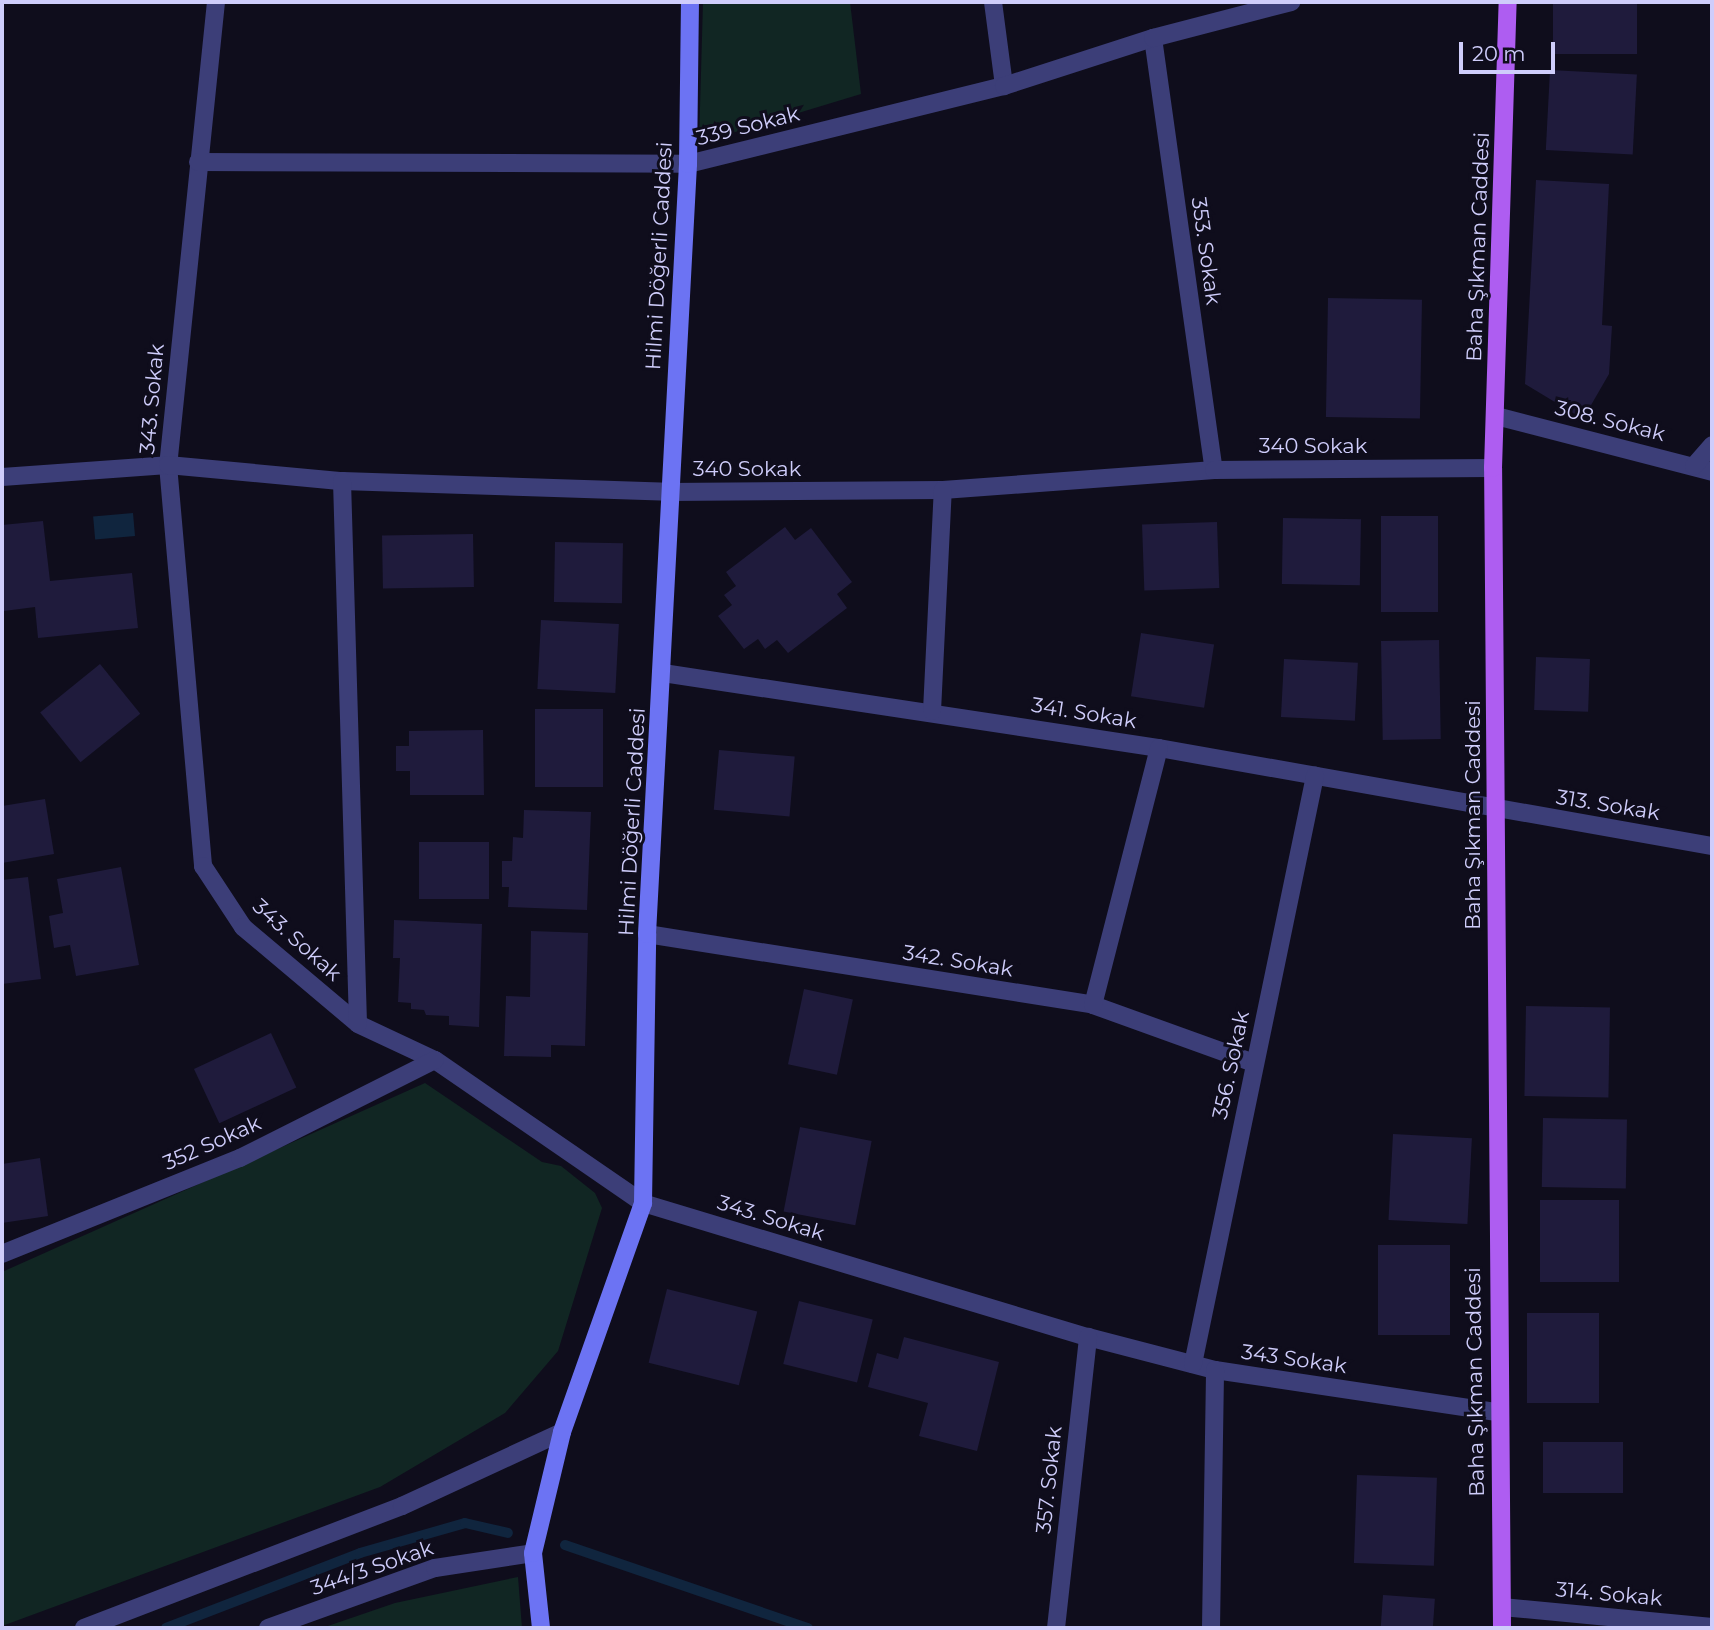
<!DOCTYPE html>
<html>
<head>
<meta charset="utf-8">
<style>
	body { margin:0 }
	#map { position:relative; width:1714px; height:1630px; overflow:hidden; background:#0f0d1c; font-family:Montserrat,sans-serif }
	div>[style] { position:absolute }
	.green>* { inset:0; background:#112623 }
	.water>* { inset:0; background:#10253e; transform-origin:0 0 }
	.stream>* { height:10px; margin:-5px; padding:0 5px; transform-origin:5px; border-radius:5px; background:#10253e }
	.building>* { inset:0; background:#1f1b3c; transform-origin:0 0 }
	.street>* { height:18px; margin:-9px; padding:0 9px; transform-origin:9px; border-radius:9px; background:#3c3e78 }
	.secondary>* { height:18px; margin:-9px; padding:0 9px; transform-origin:9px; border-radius:9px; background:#6c73f3 }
	.primary>* { height:18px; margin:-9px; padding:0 9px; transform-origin:9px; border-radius:9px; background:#ae5df1 }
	span { translate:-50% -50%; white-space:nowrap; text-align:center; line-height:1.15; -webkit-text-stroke:6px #0f0d1c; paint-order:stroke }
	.street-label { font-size:21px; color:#cfcdfb }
	.frame { position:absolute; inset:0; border:4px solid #cfcdfb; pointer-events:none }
	.scale { position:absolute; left:1459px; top:42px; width:96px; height:32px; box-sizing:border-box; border:4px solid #cfcdfb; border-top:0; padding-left:9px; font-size:21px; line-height:24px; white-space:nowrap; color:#cfcdfb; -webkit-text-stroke:5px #0f0d1c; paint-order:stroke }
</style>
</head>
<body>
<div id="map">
	<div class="green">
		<i style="clip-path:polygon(703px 2px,850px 2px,861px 94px,699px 143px)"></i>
		<i style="clip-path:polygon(425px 1083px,542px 1162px,561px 1166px,595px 1193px,602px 1208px,558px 1351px,505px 1413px,380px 1487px,2px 1626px,2px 1272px)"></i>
		<i style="clip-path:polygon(518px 1577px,522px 1628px,322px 1628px,395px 1603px)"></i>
	</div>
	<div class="water">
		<i style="left:133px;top:513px;width:23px;height:40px;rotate:85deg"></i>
	</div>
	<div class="stream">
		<i style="left:565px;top:1545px;width:257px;rotate:18.9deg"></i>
		<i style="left:166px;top:1628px;width:208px;rotate:-21.1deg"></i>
		<i style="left:360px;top:1553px;width:109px;rotate:-15.9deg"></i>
		<i style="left:465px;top:1523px;width:44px;rotate:13.1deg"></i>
	</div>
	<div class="building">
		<i style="left:1553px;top:2px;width:84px;height:52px"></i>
		<i style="left:1550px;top:70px;width:87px;height:80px;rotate:3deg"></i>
		<i style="clip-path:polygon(1536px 180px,1609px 184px,1602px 325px,1612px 326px,1609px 374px,1583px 419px,1525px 384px)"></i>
		<i style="left:1328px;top:298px;width:94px;height:119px;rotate:1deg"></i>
		<i style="left:1381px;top:516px;width:57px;height:96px"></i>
		<i style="left:1283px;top:518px;width:78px;height:66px;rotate:1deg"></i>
		<i style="clip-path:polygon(43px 521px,50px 581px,132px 573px,138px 628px,38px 638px,35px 607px,4px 611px,2px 525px)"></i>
		<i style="left:1217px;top:522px;width:66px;height:75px;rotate:88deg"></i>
		<i style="clip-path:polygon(785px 527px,795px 540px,811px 528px,852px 582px,837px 594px,847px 608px,788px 653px,777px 640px,765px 649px,758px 639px,744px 649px,718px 616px,732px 605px,724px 595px,736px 586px,726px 572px)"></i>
		<i style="left:473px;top:534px;width:53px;height:91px;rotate:89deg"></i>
		<i style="left:555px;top:542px;width:68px;height:60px;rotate:1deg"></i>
		<i style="left:541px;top:620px;width:78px;height:69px;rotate:3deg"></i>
		<i style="left:1141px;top:633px;width:74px;height:64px;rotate:9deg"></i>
		<i style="left:1439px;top:640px;width:99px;height:58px;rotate:89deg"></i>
		<i style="left:1536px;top:657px;width:54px;height:53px;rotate:2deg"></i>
		<i style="left:1284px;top:659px;width:74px;height:58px;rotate:3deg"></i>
		<i style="left:100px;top:664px;width:64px;height:77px;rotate:51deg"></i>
		<i style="left:535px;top:709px;width:68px;height:78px"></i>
		<i style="clip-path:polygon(483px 730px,484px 795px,410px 795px,410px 771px,396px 771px,396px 746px,409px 746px,409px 731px)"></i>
		<i style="left:719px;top:750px;width:76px;height:60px;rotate:5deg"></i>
		<i style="clip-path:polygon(45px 799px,54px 854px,2px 863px,2px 806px)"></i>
		<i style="clip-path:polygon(524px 810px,591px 812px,587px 910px,508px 907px,509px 887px,502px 887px,502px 861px,512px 861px,513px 837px,523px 838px)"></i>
		<i style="left:419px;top:842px;width:70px;height:57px"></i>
		<i style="clip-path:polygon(121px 867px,139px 965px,76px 976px,70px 945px,54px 948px,49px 916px,63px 913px,57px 879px)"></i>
		<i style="clip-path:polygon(28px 877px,41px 979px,2px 984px,2px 880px)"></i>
		<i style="clip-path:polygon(394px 920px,482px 924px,479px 1027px,449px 1025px,449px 1016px,426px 1015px,424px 1010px,411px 1009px,411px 1003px,398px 1002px,400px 958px,393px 958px)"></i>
		<i style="clip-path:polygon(531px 931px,588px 933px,585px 1046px,551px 1045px,551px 1057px,504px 1056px,506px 996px,530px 997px)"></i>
		<i style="left:804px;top:989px;width:50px;height:77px;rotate:12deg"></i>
		<i style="left:1526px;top:1006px;width:84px;height:90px;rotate:1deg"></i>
		<i style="left:271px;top:1033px;width:60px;height:85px;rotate:65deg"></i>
		<i style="left:1543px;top:1118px;width:84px;height:69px;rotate:1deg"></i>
		<i style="left:800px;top:1127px;width:73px;height:86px;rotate:11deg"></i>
		<i style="left:1393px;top:1134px;width:79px;height:86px;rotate:3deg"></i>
		<i style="clip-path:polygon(40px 1158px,48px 1216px,2px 1223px,2px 1164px)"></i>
		<i style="left:1619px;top:1200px;width:82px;height:79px;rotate:90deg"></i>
		<i style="left:1378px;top:1245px;width:72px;height:90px"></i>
		<i style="left:667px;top:1289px;width:93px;height:76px;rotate:14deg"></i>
		<i style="left:799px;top:1301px;width:76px;height:65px;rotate:14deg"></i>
		<i style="left:1527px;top:1313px;width:72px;height:90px"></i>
		<i style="clip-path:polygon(904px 1337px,999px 1362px,977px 1451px,919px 1436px,928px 1403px,868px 1387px,877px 1353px,898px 1359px)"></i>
		<i style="left:1623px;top:1442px;width:51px;height:80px;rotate:90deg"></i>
		<i style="left:1357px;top:1475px;width:80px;height:88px;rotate:2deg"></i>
		<i style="left:1383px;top:1595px;width:52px;height:33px;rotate:4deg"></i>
	</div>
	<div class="street">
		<i style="left:216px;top:2px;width:465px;rotate:95.9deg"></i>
		<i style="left:168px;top:465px;width:403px;rotate:85deg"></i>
		<i style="left:203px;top:866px;width:73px;rotate:56.7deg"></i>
		<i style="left:243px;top:927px;width:150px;rotate:40.1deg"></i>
		<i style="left:358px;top:1024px;width:85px;rotate:25.1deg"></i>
		<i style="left:435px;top:1060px;width:252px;rotate:34.5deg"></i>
		<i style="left:643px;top:1203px;width:465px;rotate:16.8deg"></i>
		<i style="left:1088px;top:1337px;width:131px;rotate:14.6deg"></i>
		<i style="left:1215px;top:1370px;width:285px;rotate:8.5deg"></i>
		<i style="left:993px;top:2px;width:85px;rotate:82.5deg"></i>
		<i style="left:1153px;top:38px;width:436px;rotate:82deg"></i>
		<i style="left:198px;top:162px;width:490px;rotate:0.2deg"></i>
		<i style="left:688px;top:164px;width:325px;rotate:-13.9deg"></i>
		<i style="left:1004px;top:86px;width:157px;rotate:-17.9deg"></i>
		<i style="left:1153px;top:38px;width:143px;rotate:-14.6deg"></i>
		<i style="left:1496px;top:416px;width:223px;rotate:14.5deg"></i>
		<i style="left:1694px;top:466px;width:28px;rotate:-49deg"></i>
		<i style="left:2px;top:477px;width:166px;rotate:-4.1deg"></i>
		<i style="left:168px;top:465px;width:175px;rotate:5.3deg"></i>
		<i style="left:342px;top:481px;width:326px;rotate:1.9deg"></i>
		<i style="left:668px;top:492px;width:275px;rotate:-0.4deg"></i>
		<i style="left:943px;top:490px;width:272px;rotate:-4.2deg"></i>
		<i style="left:1214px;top:470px;width:279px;rotate:-0.4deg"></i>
		<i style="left:342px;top:481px;width:543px;rotate:88.31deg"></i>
		<i style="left:663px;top:673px;width:502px;rotate:8.6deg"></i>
		<i style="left:1159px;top:748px;width:562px;rotate:10.05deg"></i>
		<i style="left:932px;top:711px;width:221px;rotate:-87.2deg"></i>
		<i style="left:647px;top:934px;width:452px;rotate:9deg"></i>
		<i style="left:1093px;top:1005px;width:171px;rotate:19.8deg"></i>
		<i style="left:1093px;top:1005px;width:265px;rotate:-75.6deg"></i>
		<i style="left:2px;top:1254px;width:257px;rotate:-22deg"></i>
		<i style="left:240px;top:1158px;width:218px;rotate:-26.7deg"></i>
		<i style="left:1193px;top:1364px;width:601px;rotate:-78.28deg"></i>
		<i style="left:1502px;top:1607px;width:211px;rotate:5.4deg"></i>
		<i style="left:84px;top:1628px;width:341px;rotate:-21deg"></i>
		<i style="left:402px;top:1506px;width:176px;rotate:-24.8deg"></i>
		<i style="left:268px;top:1628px;width:177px;rotate:-19.8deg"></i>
		<i style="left:435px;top:1568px;width:99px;rotate:-8.7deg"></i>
		<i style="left:1056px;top:1628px;width:293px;rotate:-83.7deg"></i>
		<i style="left:1211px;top:1628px;width:258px;rotate:-89.1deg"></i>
	</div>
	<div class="secondary">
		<i style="left:541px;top:1628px;width:75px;rotate:-96.1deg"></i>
		<i style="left:533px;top:1553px;width:124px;rotate:-76.5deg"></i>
		<i style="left:562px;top:1432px;width:243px;rotate:-70.5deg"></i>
		<i style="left:643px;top:1203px;width:269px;rotate:-89.1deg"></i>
		<i style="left:647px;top:934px;width:771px;rotate:-86.95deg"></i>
		<i style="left:688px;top:164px;width:162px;rotate:-89.3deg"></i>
	</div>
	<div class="primary">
		<i style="left:1502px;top:1628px;width:1160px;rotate:-90.44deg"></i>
		<i style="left:1493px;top:468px;width:466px;rotate:-88.2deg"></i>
	</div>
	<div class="street-label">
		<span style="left:748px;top:126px;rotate:-14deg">339 Sokak</span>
		<span style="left:1478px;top:247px;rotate:-88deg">Baha Şıkman Caddesi</span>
		<span style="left:1206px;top:251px;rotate:82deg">353. Sokak</span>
		<span style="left:659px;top:256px;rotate:-87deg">Hilmi Döğerli Caddesi</span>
		<span style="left:152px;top:399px;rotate:-85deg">343. Sokak</span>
		<span style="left:1610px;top:421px;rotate:14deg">308. Sokak</span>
		<span style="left:1313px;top:446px">340 Sokak</span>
		<span style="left:747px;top:469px">340 Sokak</span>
		<span style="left:1084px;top:713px;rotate:9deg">341. Sokak</span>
		<span style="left:1608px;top:805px;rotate:9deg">313. Sokak</span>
		<span style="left:1473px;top:815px;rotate:-90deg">Baha Şıkman Caddesi</span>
		<span style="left:632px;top:822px;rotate:-87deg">Hilmi Döğerli Caddesi</span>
		<span style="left:297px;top:940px;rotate:42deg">343. Sokak</span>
		<span style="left:958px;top:961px;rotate:9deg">342. Sokak</span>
		<span style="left:1231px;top:1065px;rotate:-78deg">356. Sokak</span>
		<span style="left:212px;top:1143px;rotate:-24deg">352 Sokak</span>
		<span style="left:771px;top:1218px;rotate:17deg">343. Sokak</span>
		<span style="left:1294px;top:1359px;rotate:8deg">343 Sokak</span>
		<span style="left:1475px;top:1382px;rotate:-91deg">Baha Şıkman Caddesi</span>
		<span style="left:1049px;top:1480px;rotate:-84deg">357. Sokak</span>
		<span style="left:372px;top:1568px;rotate:-19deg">344/3 Sokak</span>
		<span style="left:1609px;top:1594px;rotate:5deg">314. Sokak</span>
	</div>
	<div class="frame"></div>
	<div class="scale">20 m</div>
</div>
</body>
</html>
